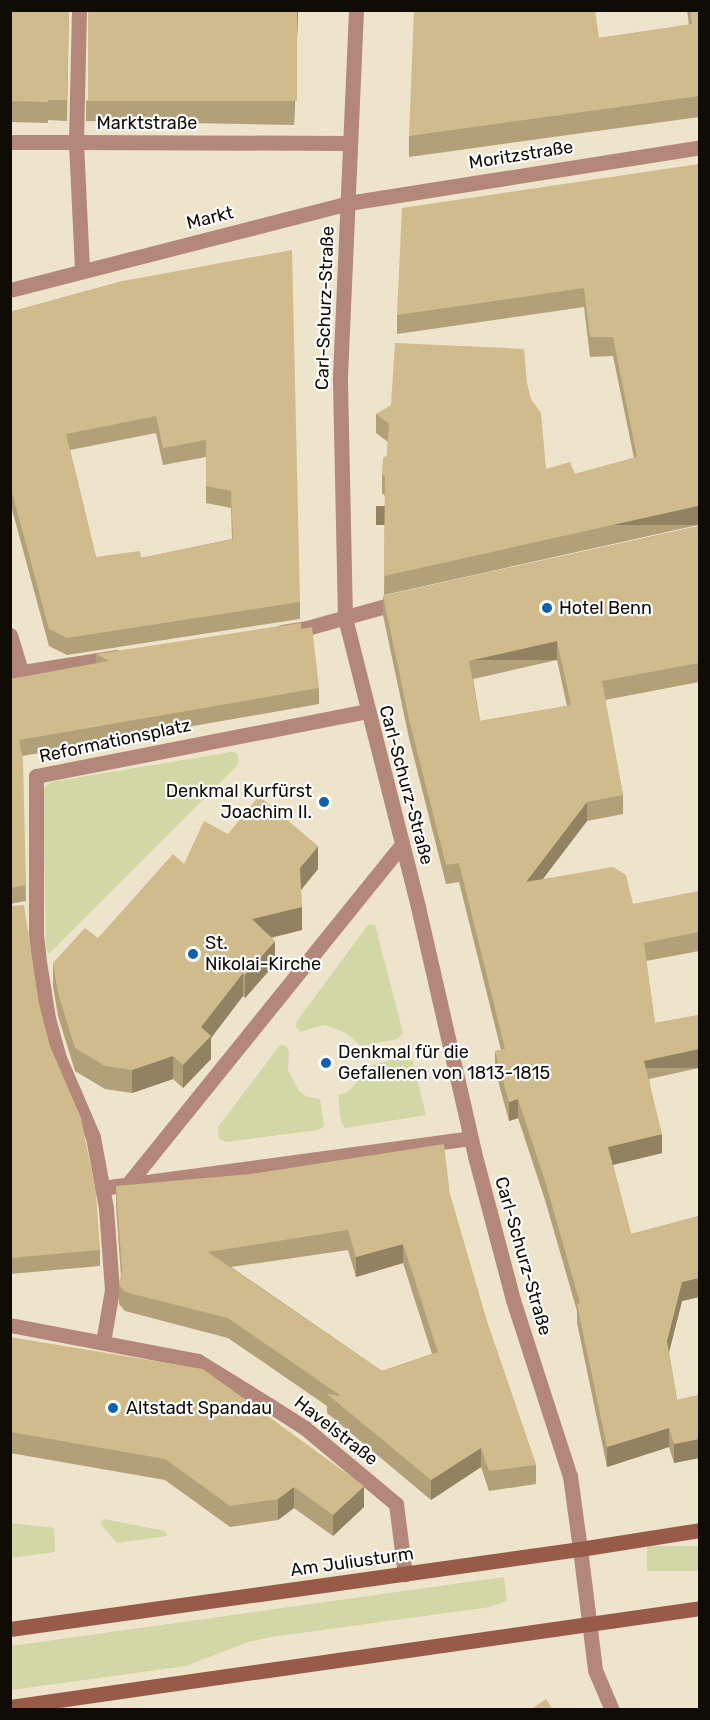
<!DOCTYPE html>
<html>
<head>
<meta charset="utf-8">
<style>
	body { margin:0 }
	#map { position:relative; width:710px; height:1720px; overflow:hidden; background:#eee3cb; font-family:Rubik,sans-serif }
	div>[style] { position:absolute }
	.green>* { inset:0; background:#d1d7a5; transform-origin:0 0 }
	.pedestrian>* { height:15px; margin:-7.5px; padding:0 7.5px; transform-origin:7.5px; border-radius:7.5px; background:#b3887a }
	.minor>* { height:15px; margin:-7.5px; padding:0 7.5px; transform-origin:7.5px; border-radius:7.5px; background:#b3887a }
	.secondary>* { height:15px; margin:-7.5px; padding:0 7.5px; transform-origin:7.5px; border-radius:7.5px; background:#985b47 }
	.wall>* { inset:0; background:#b2a178 }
	.shaded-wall>* { inset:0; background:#918362; transform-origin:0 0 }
	.building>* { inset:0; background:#cfbb8c; transform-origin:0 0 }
	.dots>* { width:16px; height:16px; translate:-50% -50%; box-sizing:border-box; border:3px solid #fff; border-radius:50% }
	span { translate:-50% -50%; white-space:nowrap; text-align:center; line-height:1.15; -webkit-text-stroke:4.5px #fff; paint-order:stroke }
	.street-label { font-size:18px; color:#0f0c05 }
	.poi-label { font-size:18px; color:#0f0c05 }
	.left { translate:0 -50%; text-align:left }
	.right { translate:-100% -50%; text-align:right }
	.frame { position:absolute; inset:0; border:12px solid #0f0c05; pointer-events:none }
</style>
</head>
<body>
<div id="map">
	<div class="green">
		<i style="clip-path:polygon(231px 752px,237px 753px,239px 761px,235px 768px,49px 954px,46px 949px,43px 789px,51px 782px)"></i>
		<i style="clip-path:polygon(368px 925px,375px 925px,403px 1033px,397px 1039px,361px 1046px,346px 1033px,329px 1026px,323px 1025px,300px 1032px,296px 1027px,297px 1021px)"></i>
		<i style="clip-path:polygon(280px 1045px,286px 1046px,289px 1051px,288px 1070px,299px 1091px,307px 1097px,320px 1099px,324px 1126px,318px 1130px,226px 1142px,219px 1139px,218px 1127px)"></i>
		<i style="clip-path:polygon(406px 1056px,412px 1059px,426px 1115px,345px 1128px,341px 1122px,338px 1095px,346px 1093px,354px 1086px,360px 1077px,361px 1068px)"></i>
		<i style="clip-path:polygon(104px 1519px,165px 1531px,167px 1536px,117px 1543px,100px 1523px)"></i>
		<i style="clip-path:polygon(10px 1523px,54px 1528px,55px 1552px,11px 1558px)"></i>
		<i style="left:699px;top:1546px;width:25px;height:52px;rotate:90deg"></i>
		<i style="clip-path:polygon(504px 1577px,507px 1601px,490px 1607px,271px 1637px,248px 1642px,186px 1666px,11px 1690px,11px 1646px)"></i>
	</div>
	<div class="pedestrian">
		<i style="left:79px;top:10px;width:132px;rotate:91.3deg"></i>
		<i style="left:76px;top:142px;width:273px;rotate:0.2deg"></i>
		<i style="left:356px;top:10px;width:371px;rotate:92.5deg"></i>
		<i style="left:340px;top:381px;width:237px;rotate:88.8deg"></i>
		<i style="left:345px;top:618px;width:298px;rotate:75.8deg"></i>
		<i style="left:418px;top:907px;width:255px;rotate:77.1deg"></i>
		<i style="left:475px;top:1156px;width:149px;rotate:75.2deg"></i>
		<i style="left:513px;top:1300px;width:185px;rotate:72.1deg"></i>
		<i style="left:570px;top:1476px;width:74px;rotate:82.2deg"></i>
		<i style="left:10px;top:142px;width:66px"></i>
		<i style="left:76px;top:142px;width:129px;rotate:87.3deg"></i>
		<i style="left:10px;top:290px;width:349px;rotate:-14.4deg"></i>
		<i style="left:348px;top:203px;width:356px;rotate:-9deg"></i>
		<i style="left:282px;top:632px;width:25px;rotate:-9deg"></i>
		<i style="left:307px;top:628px;width:101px;rotate:-15.6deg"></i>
		<i style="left:10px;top:635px;width:39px;rotate:73deg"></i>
		<i style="left:10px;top:674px;width:107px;rotate:-9.1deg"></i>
		<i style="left:128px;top:1184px;width:436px;rotate:-51.1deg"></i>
		<i style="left:102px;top:1188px;width:372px;rotate:-7.7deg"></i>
		<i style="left:10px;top:1325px;width:191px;rotate:10.8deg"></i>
		<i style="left:198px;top:1361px;width:84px;rotate:31.8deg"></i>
		<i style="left:269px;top:1405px;width:43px;rotate:32.6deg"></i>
		<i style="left:305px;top:1428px;width:119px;rotate:39.9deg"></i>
		<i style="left:396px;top:1504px;width:71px;rotate:82.7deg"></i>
		<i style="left:103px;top:1342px;width:53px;rotate:-80.2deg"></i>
		<i style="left:112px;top:1290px;width:82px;rotate:-94.2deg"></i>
		<i style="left:106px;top:1208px;width:72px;rotate:-100.4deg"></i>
		<i style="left:93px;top:1137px;width:86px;rotate:-113.3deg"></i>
		<i style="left:59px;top:1058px;width:41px;rotate:-105.4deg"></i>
		<i style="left:48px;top:1018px;width:57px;rotate:-99.1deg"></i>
		<i style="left:39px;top:962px;width:31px;rotate:-96deg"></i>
		<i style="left:36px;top:931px;width:155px;rotate:-90deg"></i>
		<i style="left:36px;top:776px;width:337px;rotate:-11.1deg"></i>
	</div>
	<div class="minor">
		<i style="left:580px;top:1549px;width:122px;rotate:82.9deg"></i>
		<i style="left:595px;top:1670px;width:43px;rotate:67deg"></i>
	</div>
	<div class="secondary">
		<i style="left:10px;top:1629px;width:576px;rotate:-7.99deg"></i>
		<i style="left:580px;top:1549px;width:121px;rotate:-9deg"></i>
		<i style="left:10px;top:1707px;width:697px;rotate:-8.16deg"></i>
	</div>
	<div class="wall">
		<i style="clip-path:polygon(10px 10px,69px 10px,67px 121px,48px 120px,48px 123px,10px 122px)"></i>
		<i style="clip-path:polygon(298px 10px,294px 125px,86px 121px,86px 101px)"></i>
		<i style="clip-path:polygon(687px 10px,699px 10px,699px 117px,409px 157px,409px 136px,599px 38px,689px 25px)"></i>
		<i style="clip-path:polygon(evenodd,699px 164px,699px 682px,605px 700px,623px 795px,623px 814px,587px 821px,543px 879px,633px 904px,699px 899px,699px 951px,646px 961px,655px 1023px,699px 1015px,699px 1068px,649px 1079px,662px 1153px,613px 1165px,631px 1234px,699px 1216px,699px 1297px,682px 1301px,669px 1352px,677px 1400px,699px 1395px,699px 1458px,674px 1463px,669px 1447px,607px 1467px,577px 1323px,577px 1311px,545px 1200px,518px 1118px,509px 1121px,495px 1070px,495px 1051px,501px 1050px,459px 882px,446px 884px,409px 738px,383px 615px,383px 596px,699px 526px,698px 525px,384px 595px,385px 496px,382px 493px,382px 474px,387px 455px,388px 442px,376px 433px,376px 414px,527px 384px,546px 469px,575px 474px,634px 458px,613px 356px,590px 357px,584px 307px,397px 334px,397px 315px,699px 164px,557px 660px,567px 706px,480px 721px,473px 679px,557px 660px)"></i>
		<i style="clip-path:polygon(evenodd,123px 281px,300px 602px,300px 619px,67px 655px,49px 646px,10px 502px,10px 312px,123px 281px,156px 433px,163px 465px,206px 457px,206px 503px,231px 508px,232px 539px,141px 558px,96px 557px,70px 450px,156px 433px)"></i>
		<i style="clip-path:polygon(301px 629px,319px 688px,319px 704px,22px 756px,26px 901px,10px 904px,10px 679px,96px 664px,96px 654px)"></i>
		<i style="clip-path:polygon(228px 834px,318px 869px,301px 890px,302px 930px,271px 938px,275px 964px,245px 998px,243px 996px,211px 1038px,211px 1059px,183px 1088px,173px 1079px,132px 1093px,105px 1089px,75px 1071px,58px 1016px,53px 986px,53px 963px,98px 938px,184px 864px)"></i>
		<i style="clip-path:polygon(10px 906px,39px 1004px,100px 1250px,100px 1266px,10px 1274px)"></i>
		<i style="clip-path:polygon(evenodd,116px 1186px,450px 1195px,487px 1322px,536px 1465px,536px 1484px,489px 1491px,481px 1467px,431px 1500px,327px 1413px,327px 1406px,228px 1338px,125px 1311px,119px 1304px,119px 1285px,121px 1276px,116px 1206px,116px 1186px,348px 1250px,356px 1277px,403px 1263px,432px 1354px,382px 1371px,231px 1267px,348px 1250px)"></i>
		<i style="clip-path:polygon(10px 1337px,364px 1507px,333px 1536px,294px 1508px,278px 1520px,230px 1527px,165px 1480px,10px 1453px)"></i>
	</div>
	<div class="shaded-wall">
		<i style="clip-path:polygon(297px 10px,298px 10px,294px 125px,294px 105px)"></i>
		<i style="left:698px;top:506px;width:19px;height:322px;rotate:90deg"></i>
		<i style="left:557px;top:641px;width:19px;height:90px;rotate:90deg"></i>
		<i style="clip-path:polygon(587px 802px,587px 821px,526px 901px,526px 882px)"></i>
		<i style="clip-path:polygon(318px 846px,318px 869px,300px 891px,300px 868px)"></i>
		<i style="clip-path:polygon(302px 907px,302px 930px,252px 942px,252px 919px)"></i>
		<i style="clip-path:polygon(275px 941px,275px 964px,245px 998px,245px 975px)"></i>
		<i style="clip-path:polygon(243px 973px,243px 996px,211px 1038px,211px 1059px,183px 1088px,183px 1065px,201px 1027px)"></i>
		<i style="left:699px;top:1049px;width:19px;height:56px;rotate:90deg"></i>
		<i style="clip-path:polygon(173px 1056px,173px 1079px,132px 1093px,132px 1070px)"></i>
		<i style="clip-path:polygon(518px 1099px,518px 1118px,509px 1121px,509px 1102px)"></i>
		<i style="clip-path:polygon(662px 1134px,662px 1153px,608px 1166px,608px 1147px)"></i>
		<i style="clip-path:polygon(403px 1244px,403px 1263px,356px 1277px,356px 1257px)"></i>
		<i style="clip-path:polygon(699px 1278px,699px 1297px,682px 1301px,667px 1360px,667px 1341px,682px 1282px)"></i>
		<i style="clip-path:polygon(669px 1428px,669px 1447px,607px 1467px,607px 1447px)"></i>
		<i style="clip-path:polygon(699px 1439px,699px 1458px,674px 1463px,674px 1444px)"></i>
		<i style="clip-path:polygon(481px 1448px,481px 1467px,431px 1500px,431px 1480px)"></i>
		<i style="clip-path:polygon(364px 1486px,364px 1507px,333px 1536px,333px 1515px)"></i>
		<i style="clip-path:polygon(294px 1487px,294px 1508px,278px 1520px,278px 1499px)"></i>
	</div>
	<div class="building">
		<i style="clip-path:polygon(10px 10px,69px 10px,67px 100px,48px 100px,48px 102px,10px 101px)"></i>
		<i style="left:88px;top:10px;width:209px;height:91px"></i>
		<i style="clip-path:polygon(414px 10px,595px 10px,599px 38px,692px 24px,690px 10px,699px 10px,699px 96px,409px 136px)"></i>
		<i style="clip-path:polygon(699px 164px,699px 507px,698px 506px,384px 576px,385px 477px,382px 474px,383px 458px,387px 455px,389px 424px,376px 414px,391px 405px,395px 343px,524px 349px,527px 384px,531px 399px,541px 413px,546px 469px,570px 462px,575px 474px,637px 457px,613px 337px,590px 337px,584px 288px,397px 315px,402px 208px)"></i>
		<i style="clip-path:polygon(evenodd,292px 250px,300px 602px,67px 638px,49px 629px,10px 485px,10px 312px,123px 281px,292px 250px,156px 416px,163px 448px,206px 440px,206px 486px,231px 491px,233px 539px,141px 558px,140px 551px,96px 557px,66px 434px,156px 416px)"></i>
		<i style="clip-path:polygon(evenodd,699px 526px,699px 663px,602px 681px,623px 795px,587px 802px,526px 882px,613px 867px,626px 875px,633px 904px,698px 891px,699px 899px,699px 932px,644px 943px,655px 1023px,699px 1015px,699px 1049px,644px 1061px,662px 1134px,608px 1147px,631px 1234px,699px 1216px,699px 1278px,682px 1282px,667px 1341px,677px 1400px,699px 1395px,699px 1439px,674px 1444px,669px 1428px,607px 1447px,577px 1304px,580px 1303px,545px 1181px,518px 1099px,509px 1102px,495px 1051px,505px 1049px,459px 863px,446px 865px,409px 719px,383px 596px,699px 526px,557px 641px,571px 705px,480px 721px,469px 661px,557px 641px)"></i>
		<i style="clip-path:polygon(301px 623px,301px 629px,312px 627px,319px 688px,19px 740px,23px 760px,26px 885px,10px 888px,10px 679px,109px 661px,96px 654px)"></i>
		<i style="clip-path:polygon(259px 796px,318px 846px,300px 868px,302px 907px,252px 919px,275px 941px,245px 975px,243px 973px,201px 1027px,211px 1036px,183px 1065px,173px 1056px,132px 1070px,105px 1066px,75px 1048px,58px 993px,53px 963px,85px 928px,98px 938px,173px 854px,184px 864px,204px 821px,228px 834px)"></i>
		<i style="clip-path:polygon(24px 905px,39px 1004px,50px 1046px,81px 1118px,96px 1193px,100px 1250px,10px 1258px,10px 906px)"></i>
		<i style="clip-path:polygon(evenodd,444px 1144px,450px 1195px,487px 1322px,536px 1465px,489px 1471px,481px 1448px,431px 1480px,327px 1394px,341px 1396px,228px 1318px,125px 1292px,119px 1285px,122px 1270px,116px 1186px,250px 1174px,444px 1144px,348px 1230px,356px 1257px,403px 1244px,438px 1352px,382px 1371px,208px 1252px,348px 1230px)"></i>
		<i style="clip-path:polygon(10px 1337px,203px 1369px,364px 1486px,333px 1515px,294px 1487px,278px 1499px,230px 1506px,165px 1459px,10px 1432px)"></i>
		<i style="clip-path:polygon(546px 1699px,553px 1710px,530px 1710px)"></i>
	</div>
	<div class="dots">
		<i style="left:547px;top:608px;background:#1060af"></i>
		<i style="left:324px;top:802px;background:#1060af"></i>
		<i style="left:193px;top:954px;background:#1060af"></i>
		<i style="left:326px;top:1063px;background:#1060af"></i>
		<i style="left:113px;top:1408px;background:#1060af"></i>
	</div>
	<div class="street-label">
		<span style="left:147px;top:123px">Marktstraße</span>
		<span style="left:521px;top:155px;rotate:-9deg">Moritzstraße</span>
		<span style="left:210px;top:218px;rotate:-14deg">Markt</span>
		<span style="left:325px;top:308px;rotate:-88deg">Carl-Schurz-Straße</span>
		<span style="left:115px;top:741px;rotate:-12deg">Reformationsplatz</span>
		<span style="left:406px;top:785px;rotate:75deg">Carl-Schurz-Straße</span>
		<span style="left:523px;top:1256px;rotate:74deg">Carl-Schurz-Straße</span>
		<span style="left:336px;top:1431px;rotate:38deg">Havelstraße</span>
		<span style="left:352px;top:1562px;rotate:-8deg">Am Juliusturm</span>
	</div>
	<div class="poi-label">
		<span class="left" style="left:559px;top:608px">Hotel Benn</span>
		<span class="right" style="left:312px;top:802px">Denkmal Kurfürst<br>Joachim II.</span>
		<span class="left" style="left:205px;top:954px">St.<br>Nikolai-Kirche</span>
		<span class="left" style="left:338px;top:1063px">Denkmal für die<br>Gefallenen von 1813-1815</span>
		<span class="left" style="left:126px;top:1408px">Altstadt Spandau</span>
	</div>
	<div class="frame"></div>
</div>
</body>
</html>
